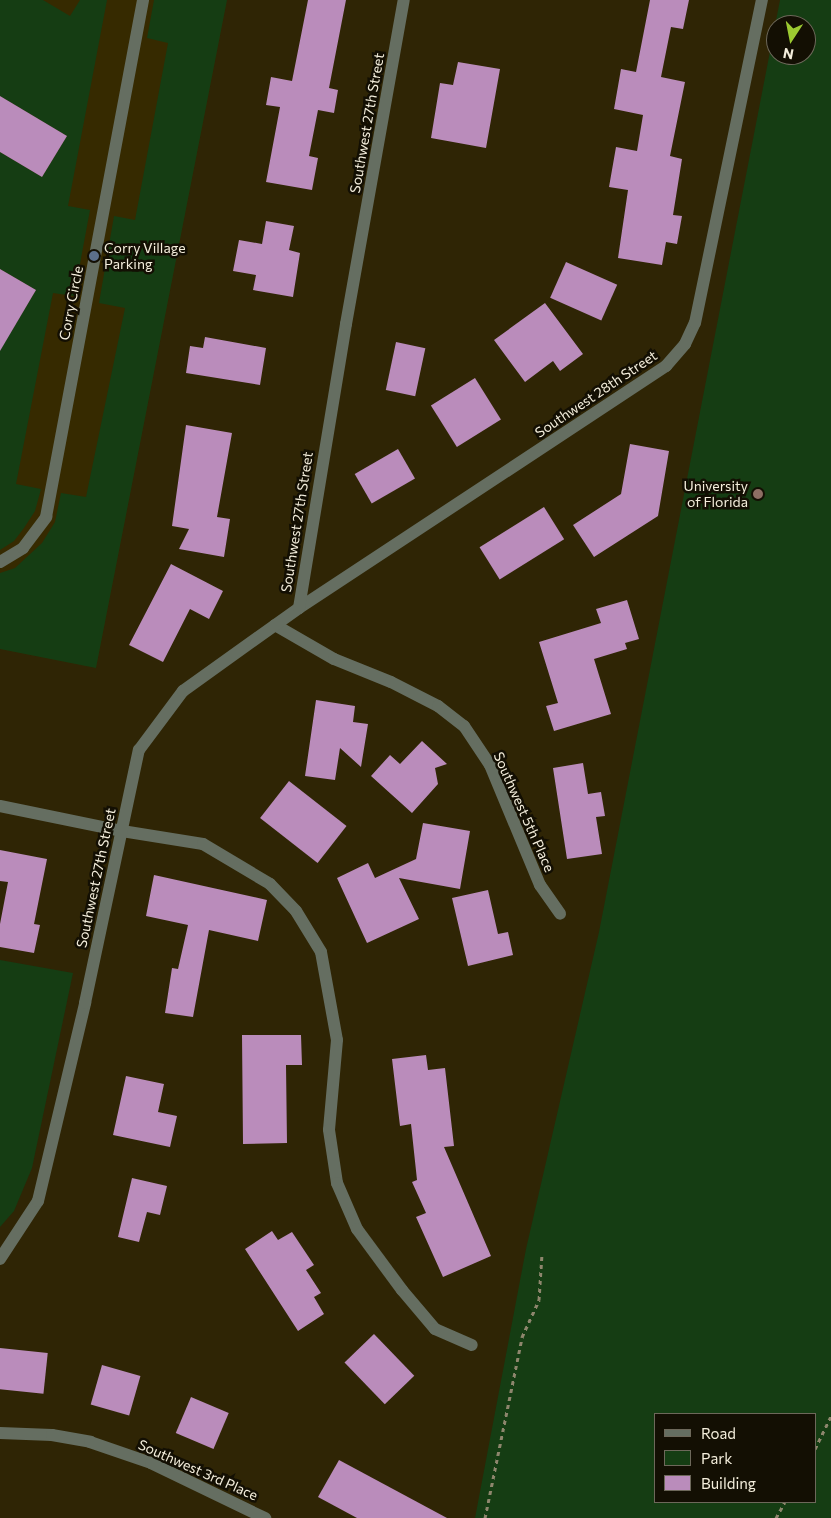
<!DOCTYPE html>
<html>
<head>
<meta charset="utf-8">
<style>
	body { margin:0 }
	#map { position:relative; width:831px; height:1518px; overflow:hidden; background:#2f2505; font-family:Commissioner,sans-serif }
	div>[style] { position:absolute }
	.built>* { inset:0; background:#362a00 }
	.green>* { inset:0; background:#153d13 }
	.building>* { inset:0; background:#ba8cbb; transform-origin:0 0 }
	.path>* { height:3px; margin-top:-1.5px; transform-origin:0; background:repeating-linear-gradient(90deg,#8e866d 0 4px,transparent 0 8px) }
	.minor>* { height:12px; margin:-6px; padding:0 6px; transform-origin:6px; border-radius:6px; background:#656e61 }
	.dots>* { width:14px; height:14px; translate:-50% -50%; box-sizing:border-box; border:2px solid #130f03; border-radius:50% }
	span { translate:-50% -50%; white-space:nowrap; text-align:center; line-height:1.15; -webkit-text-stroke:5px #130f03; paint-order:stroke }
	.street-label { font-size:14px; color:#f4eedc }
	.poi-label { font-size:14px; color:#f4eedc }
	.left { translate:0 -50%; text-align:left }
	.right { translate:-100% -50%; text-align:right }
	.legend { position:absolute; left:654px; top:1413px; width:162px; height:90px; box-sizing:border-box; background:#130f03; border:1px solid #6d685a; margin:0; padding:6px 9px; list-style:none; font-size:15px; color:#f4eedc }
	.legend li { display:flex; align-items:center; gap:10px; height:25px }
	.legend b { width:25px; border:1px solid #6d685a }
	.north { position:absolute; left:766px; top:15px; width:50px; height:50px; box-sizing:border-box; background:#130f03; border:1px solid #6d685a; border-radius:50%; rotate:191deg; font-size:14px; font-weight:700; line-height:20px; text-align:center; color:#f4eedc }
	.north::after { content:''; display:block; margin:auto; width:18px; height:22px; background:#9cca31; clip-path:polygon(50% 0,100% 100%,50% 72%,0 100%) }
</style>
</head>
<body>
<div id="map">
	<div class="built">
		<i style="clip-path:polygon(0 0,227px 0,96px 668px,0 649px)"></i>
	</div>
	<div class="green">
		<i style="clip-path:polygon(0 0,43px 0,70px 16px,80px 0,107px 0,68px 206px,90px 210px,74px 296px,53px 293px,16px 484px,41px 489px,35px 511px,24px 528px,14px 541px,0 550px,0 326px,11px 332px,36px 290px,0 269px,0 152px,42px 177px,67px 136px,0 96px)"></i>
		<i style="clip-path:polygon(154px 0,227px 0,96px 668px,0 649px,0 573px,15px 568px,42px 543px,55px 522px,61px 493px,86px 497px,125px 308px,99px 303px,114px 216px,135px 220px,168px 43px,147px 38px)"></i>
		<i style="clip-path:polygon(evenodd,780px 0,831px 0,831px 1518px,475px 1518px,526px 1249px,599px 932px,780px 0,776px 25px,806px 25px,806px 55px,776px 55px,776px 25px,780px 0,655px 1414px,815px 1414px,815px 1502px,655px 1502px,655px 1414px)"></i>
		<i style="clip-path:polygon(0 960px,73px 973px,32px 1168px,14px 1211px,0 1227px)"></i>
	</div>
	<div class="building">
		<i style="clip-path:polygon(308px 0,346px 0,329px 88px,338px 90px,334px 113px,318px 110px,309px 156px,318px 158px,312px 190px,266px 182px,280px 107px,266px 105px,271px 77px,292px 81px)"></i>
		<i style="clip-path:polygon(650px 0,689px 0,683px 29px,671px 27px,661px 77px,685px 82px,670px 156px,682px 159px,673px 215px,682px 216px,677px 244px,666px 242px,662px 265px,618px 258px,628px 190px,609px 187px,616px 147px,637px 151px,643px 115px,614px 109px,621px 69px,636px 72px)"></i>
		<i style="clip-path:polygon(458px 62px,500px 69px,486px 148px,431px 138px,440px 83px,453px 85px)"></i>
		<i style="clip-path:polygon(0 96px,67px 136px,42px 177px,0 152px)"></i>
		<i style="clip-path:polygon(266px 221px,294px 226px,289px 250px,300px 253px,293px 297px,253px 290px,256px 275px,233px 271px,239px 240px,262px 244px)"></i>
		<i style="left:566px;top:262px;width:56px;height:39px;rotate:24deg"></i>
		<i style="clip-path:polygon(0 269px,36px 290px,0 351px)"></i>
		<i style="clip-path:polygon(545px 303px,583px 354px,560px 371px,553px 361px,525px 382px,494px 340px)"></i>
		<i style="clip-path:polygon(205px 337px,266px 348px,260px 385px,186px 373px,190px 346px,203px 348px)"></i>
		<i style="left:396px;top:342px;width:30px;height:49px;rotate:12deg"></i>
		<i style="left:475px;top:378px;width:49px;height:52px;rotate:58deg"></i>
		<i style="clip-path:polygon(186px 425px,232px 433px,217px 517px,230px 519px,224px 557px,179px 549px,189px 529px,172px 526px)"></i>
		<i style="clip-path:polygon(630px 444px,669px 451px,658px 516px,594px 557px,573px 525px,621px 494px)"></i>
		<i style="left:398px;top:449px;width:34px;height:50px;rotate:60deg"></i>
		<i style="left:544px;top:507px;width:38px;height:76px;rotate:58deg"></i>
		<i style="clip-path:polygon(171px 564px,223px 591px,209px 619px,190px 609px,163px 662px,129px 645px)"></i>
		<i style="clip-path:polygon(627px 600px,639px 639px,625px 643px,627px 649px,594px 659px,611px 714px,554px 731px,546px 706px,558px 703px,539px 642px,601px 623px,596px 609px)"></i>
		<i style="clip-path:polygon(316px 700px,355px 706px,353px 722px,368px 724px,361px 767px,340px 748px,335px 780px,305px 776px)"></i>
		<i style="clip-path:polygon(422px 741px,447px 764px,435px 768px,438px 784px,412px 813px,371px 776px,390px 755px,400px 764px)"></i>
		<i style="clip-path:polygon(583px 763px,588px 794px,601px 792px,605px 816px,596px 817px,602px 854px,567px 859px,553px 768px)"></i>
		<i style="left:289px;top:781px;width:73px;height:47px;rotate:38deg"></i>
		<i style="clip-path:polygon(423px 823px,470px 831px,460px 889px,399px 878px,419px 919px,367px 943px,337px 878px,368px 863px,375px 878px,416px 859px)"></i>
		<i style="clip-path:polygon(0 850px,47px 859px,34px 924px,40px 925px,34px 953px,0 947px,0 924px,8px 882px,0 881px)"></i>
		<i style="clip-path:polygon(154px 875px,267px 900px,258px 941px,209px 930px,193px 1017px,165px 1013px,172px 968px,178px 969px,188px 925px,146px 916px)"></i>
		<i style="clip-path:polygon(488px 890px,498px 934px,508px 932px,513px 955px,468px 966px,452px 898px)"></i>
		<i style="clip-path:polygon(242px 1035px,301px 1035px,302px 1065px,286px 1065px,287px 1143px,243px 1144px)"></i>
		<i style="clip-path:polygon(426px 1055px,428px 1070px,445px 1068px,454px 1146px,444px 1147px,491px 1256px,443px 1277px,416px 1217px,426px 1213px,412px 1182px,417px 1180px,411px 1124px,400px 1126px,392px 1059px)"></i>
		<i style="clip-path:polygon(126px 1076px,164px 1084px,158px 1112px,177px 1116px,170px 1147px,113px 1135px)"></i>
		<i style="clip-path:polygon(132px 1178px,167px 1186px,160px 1215px,147px 1212px,139px 1242px,118px 1237px)"></i>
		<i style="clip-path:polygon(272px 1231px,278px 1240px,292px 1232px,314px 1265px,306px 1270px,321px 1293px,314px 1297px,324px 1314px,298px 1331px,245px 1249px)"></i>
		<i style="left:374px;top:1334px;width:58px;height:41px;rotate:46deg"></i>
		<i style="left:0;top:1348px;width:48px;height:41px;rotate:6deg"></i>
		<i style="left:102px;top:1365px;width:40px;height:41px;rotate:16deg"></i>
		<i style="left:191px;top:1397px;width:41px;height:39px;rotate:23deg"></i>
		<i style="clip-path:polygon(339px 1460px,447px 1518px,357px 1518px,318px 1497px)"></i>
	</div>
	<div class="path">
		<i style="left:815px;top:1449px;width:37px;rotate:-64deg"></i>
		<i style="left:485px;top:1518px;width:185px;rotate:-78.4deg"></i>
		<i style="left:522px;top:1337px;width:41px;rotate:-65.3deg"></i>
		<i style="left:539px;top:1300px;width:46px;rotate:-86.3deg"></i>
		<i style="left:776px;top:1518px;width:18px;rotate:-61deg"></i>
	</div>
	<div class="minor">
		<i style="left:0;top:562px;width:27px;rotate:-31deg"></i>
		<i style="left:23px;top:548px;width:39px;rotate:-53deg"></i>
		<i style="left:46px;top:517px;width:526px;rotate:-79.37deg"></i>
		<i style="left:299px;top:608px;width:440px;rotate:-33.4deg"></i>
		<i style="left:666px;top:366px;width:29px;rotate:-49deg"></i>
		<i style="left:685px;top:344px;width:23px;rotate:-65deg"></i>
		<i style="left:695px;top:323px;width:330px;rotate:-78.3deg"></i>
		<i style="left:275px;top:625px;width:68px;rotate:30deg"></i>
		<i style="left:334px;top:659px;width:61px;rotate:22deg"></i>
		<i style="left:391px;top:682px;width:53px;rotate:27.1deg"></i>
		<i style="left:438px;top:706px;width:33px;rotate:38deg"></i>
		<i style="left:464px;top:726px;width:47px;rotate:56.3deg"></i>
		<i style="left:490px;top:765px;width:130px;rotate:67.4deg"></i>
		<i style="left:540px;top:885px;width:35px;rotate:55deg"></i>
		<i style="left:0;top:806px;width:125px;rotate:11.6deg"></i>
		<i style="left:122px;top:831px;width:82px;rotate:9.1deg"></i>
		<i style="left:203px;top:844px;width:78px;rotate:30.8deg"></i>
		<i style="left:270px;top:884px;width:37px;rotate:46deg"></i>
		<i style="left:296px;top:911px;width:48px;rotate:58.6deg"></i>
		<i style="left:321px;top:952px;width:89px;rotate:79.7deg"></i>
		<i style="left:337px;top:1040px;width:90px;rotate:95.1deg"></i>
		<i style="left:329px;top:1130px;width:54px;rotate:81.4deg"></i>
		<i style="left:337px;top:1183px;width:50px;rotate:66.5deg"></i>
		<i style="left:357px;top:1229px;width:76px;rotate:53.6deg"></i>
		<i style="left:402px;top:1290px;width:51px;rotate:49.8deg"></i>
		<i style="left:435px;top:1329px;width:40px;rotate:23.4deg"></i>
		<i style="left:0;top:1259px;width:69px;rotate:-56.8deg"></i>
		<i style="left:38px;top:1201px;width:204px;rotate:-76.6deg"></i>
		<i style="left:85px;top:1003px;width:259px;rotate:-78deg"></i>
		<i style="left:139px;top:750px;width:74px;rotate:-53.3deg"></i>
		<i style="left:183px;top:691px;width:143px;rotate:-35.6deg"></i>
		<i style="left:299px;top:608px;width:288px;rotate:-80.6deg"></i>
		<i style="left:346px;top:324px;width:329px;rotate:-79.9deg"></i>
		<i style="left:0;top:1433px;width:52px;rotate:2.2deg"></i>
		<i style="left:52px;top:1435px;width:39px;rotate:10deg"></i>
		<i style="left:90px;top:1442px;width:65px;rotate:19deg"></i>
		<i style="left:151px;top:1463px;width:127px;rotate:25.8deg"></i>
	</div>
	<div class="dots">
		<i style="left:94px;top:256px;background:#5c6f8a"></i>
		<i style="left:758px;top:494px;background:#8d6e63"></i>
	</div>
	<div class="street-label">
		<span style="left:367px;top:123px;rotate:-80deg">Southwest 27th Street</span>
		<span style="left:71px;top:303px;rotate:-79deg">Corry Circle</span>
		<span style="left:596px;top:394px;rotate:-34deg">Southwest 28th Street</span>
		<span style="left:297px;top:522px;rotate:-81deg">Southwest 27th Street</span>
		<span style="left:524px;top:812px;rotate:66deg">Southwest 5th Place</span>
		<span style="left:96px;top:878px;rotate:-78deg">Southwest 27th Street</span>
		<span style="left:198px;top:1470px;rotate:24deg">Southwest 3rd Place</span>
	</div>
	<div class="poi-label">
		<span class="left" style="left:104px;top:256px">Corry Village<br>Parking</span>
		<span class="right" style="left:748px;top:494px">University<br>of Florida</span>
	</div>
	<ul class="legend">
	<li><b style="height:6px;background:#656e61"></b>Road</li>
	<li><b style="height:14px;background:#153d13"></b>Park</li>
	<li><b style="height:14px;background:#ba8cbb"></b>Building</li>
	</ul>
	<div class="north">N</div>
</div>
</body>
</html>
